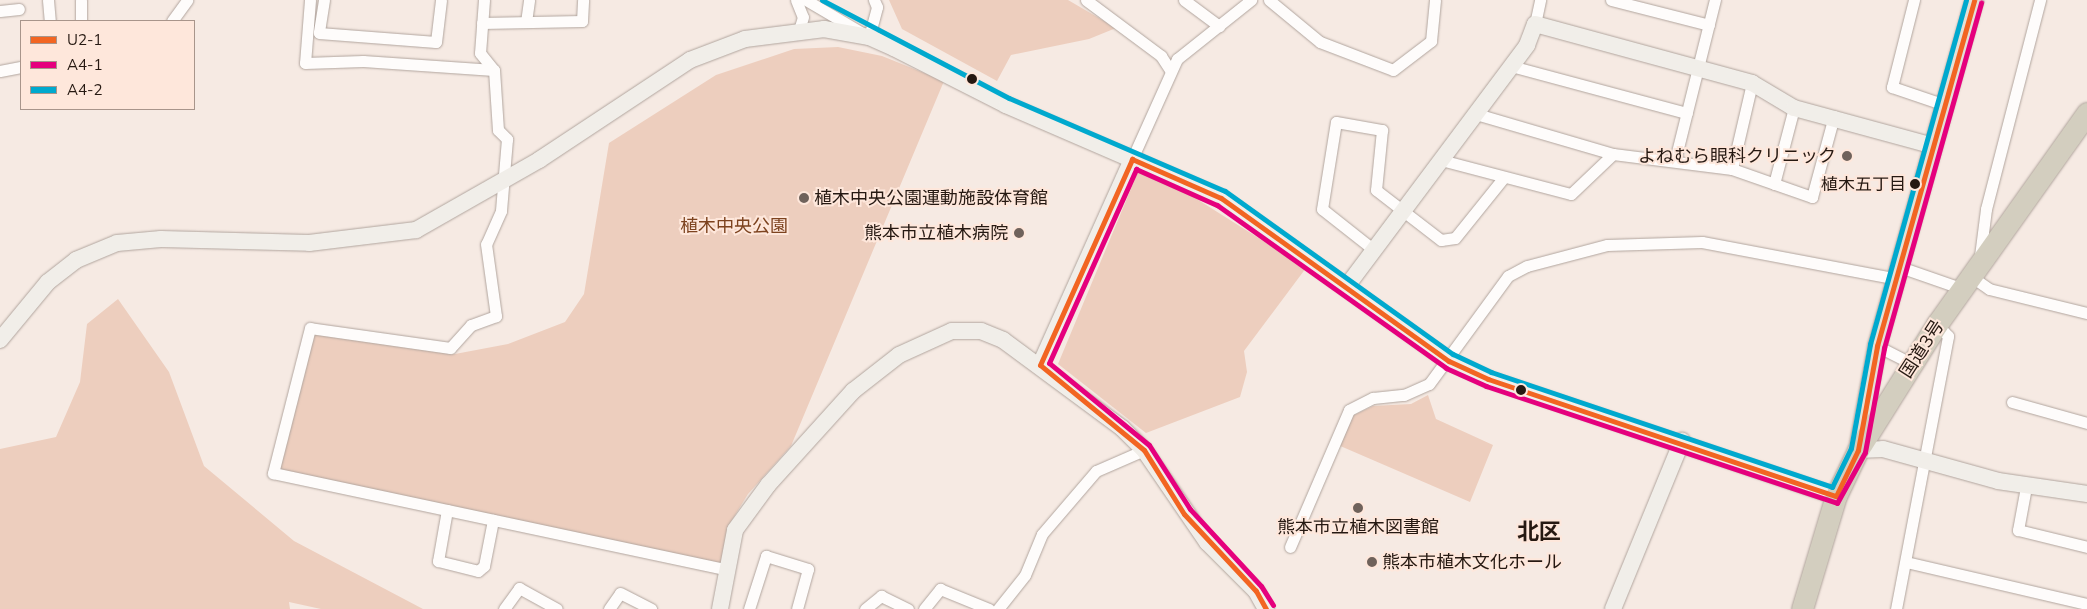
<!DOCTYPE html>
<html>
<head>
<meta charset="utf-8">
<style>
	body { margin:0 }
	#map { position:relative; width:2087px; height:609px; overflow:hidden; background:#f6eae3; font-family:Mulish,"Noto Sans JP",sans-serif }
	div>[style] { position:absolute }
	.green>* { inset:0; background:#edcebe }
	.roads { filter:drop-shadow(0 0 1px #b1a59e) drop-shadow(0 0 1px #b1a59e) }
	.street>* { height:11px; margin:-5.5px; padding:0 5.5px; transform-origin:5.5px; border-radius:5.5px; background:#fefcfb }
	.secondary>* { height:16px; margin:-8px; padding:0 8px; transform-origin:8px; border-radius:8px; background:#f1eee9 }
	.primary>* { height:18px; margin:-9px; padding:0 9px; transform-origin:9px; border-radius:9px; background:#e4e0d7 }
	.highway>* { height:21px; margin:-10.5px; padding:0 10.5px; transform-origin:10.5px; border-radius:10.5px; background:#d3cebf }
	.bus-1>* { height:5px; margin:-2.5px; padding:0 2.5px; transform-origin:2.5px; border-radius:2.5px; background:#f26522 }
	.bus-2>* { height:5px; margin:-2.5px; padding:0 2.5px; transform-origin:2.5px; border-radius:2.5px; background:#e5007d }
	.bus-3>* { height:5px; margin:-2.5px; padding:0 2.5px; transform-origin:2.5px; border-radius:2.5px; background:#00a9ce }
	.dots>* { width:14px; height:14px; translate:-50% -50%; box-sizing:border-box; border:2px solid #fee7db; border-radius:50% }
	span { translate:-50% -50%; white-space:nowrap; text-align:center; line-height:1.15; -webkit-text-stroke:4px #fee7db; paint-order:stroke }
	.bus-label { font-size:17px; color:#261912 }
	.right { translate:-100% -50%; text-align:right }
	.poi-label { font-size:18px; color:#261912 }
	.left { translate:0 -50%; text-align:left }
	.park-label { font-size:18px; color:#7d431f }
	.street-label { font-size:18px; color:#261912 }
	.district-label { font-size:22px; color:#261912; font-weight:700 }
	.legend { position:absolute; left:20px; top:20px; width:175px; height:90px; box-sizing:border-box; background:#fee7db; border:1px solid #a8958b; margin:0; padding:6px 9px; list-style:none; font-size:15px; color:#261912 }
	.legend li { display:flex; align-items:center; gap:10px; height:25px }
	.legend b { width:25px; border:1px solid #a8958b }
</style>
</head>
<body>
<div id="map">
	<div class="green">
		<i style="clip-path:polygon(889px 0,1068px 0,1116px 28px,1089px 39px,1011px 55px,997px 81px,902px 29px)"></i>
		<i style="clip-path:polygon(838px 47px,882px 56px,944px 81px,791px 446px,748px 494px,729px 525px,721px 563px,284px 472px,279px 466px,309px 336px,318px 331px,455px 354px,508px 344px,565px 322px,584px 294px,609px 143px,716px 75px,794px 49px)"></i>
		<i style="clip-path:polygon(1138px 172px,1184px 191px,1306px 268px,1244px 351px,1247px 372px,1240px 397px,1146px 433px,1058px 364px)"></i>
		<i style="clip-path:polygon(118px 299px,169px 372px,204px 466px,294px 541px,423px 609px,321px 609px,289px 602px,290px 609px,0 609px,0 449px,56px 437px,80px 382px,87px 324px)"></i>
		<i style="clip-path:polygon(1428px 395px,1436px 419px,1493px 445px,1470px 502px,1338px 445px,1352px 416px,1373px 406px,1411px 404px)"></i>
	</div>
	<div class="roads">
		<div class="street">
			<i style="left:48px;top:0;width:21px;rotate:85deg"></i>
			<i style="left:81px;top:0;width:21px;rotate:90deg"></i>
			<i style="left:310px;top:0;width:63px;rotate:94.5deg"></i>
			<i style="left:305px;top:63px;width:58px;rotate:-2deg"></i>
			<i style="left:363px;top:61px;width:131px;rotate:3.9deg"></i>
			<i style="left:324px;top:0;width:33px;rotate:99deg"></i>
			<i style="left:319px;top:33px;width:117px;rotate:4.4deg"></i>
			<i style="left:436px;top:42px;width:42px;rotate:-83.2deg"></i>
			<i style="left:484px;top:0;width:53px;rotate:94.3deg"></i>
			<i style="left:480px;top:53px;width:22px;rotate:51deg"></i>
			<i style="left:494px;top:70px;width:60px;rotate:86.2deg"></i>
			<i style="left:498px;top:130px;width:13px;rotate:45deg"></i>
			<i style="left:507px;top:139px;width:72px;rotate:94.8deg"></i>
			<i style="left:501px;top:211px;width:36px;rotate:114deg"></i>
			<i style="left:486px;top:244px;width:73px;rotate:82.1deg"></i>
			<i style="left:496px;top:316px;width:27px;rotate:160deg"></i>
			<i style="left:471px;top:325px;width:31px;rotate:132deg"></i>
			<i style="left:450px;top:348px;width:141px;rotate:-171.9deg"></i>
			<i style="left:310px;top:328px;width:150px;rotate:104.3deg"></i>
			<i style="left:273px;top:473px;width:462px;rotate:12deg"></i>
			<i style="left:796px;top:0;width:18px;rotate:68deg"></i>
			<i style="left:803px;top:17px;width:14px;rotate:107deg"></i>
			<i style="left:806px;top:0;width:73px;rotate:30.4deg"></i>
			<i style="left:869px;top:37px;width:31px;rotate:-75deg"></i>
			<i style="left:877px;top:7px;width:8px;rotate:-113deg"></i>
			<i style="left:1086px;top:0;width:94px;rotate:36.7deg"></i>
			<i style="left:1161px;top:56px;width:17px;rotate:57deg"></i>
			<i style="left:1184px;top:0;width:44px;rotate:36.6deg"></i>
			<i style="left:1269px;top:0;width:66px;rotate:39.5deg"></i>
			<i style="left:1320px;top:42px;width:78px;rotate:21deg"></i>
			<i style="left:1393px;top:70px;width:48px;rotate:-37.3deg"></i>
			<i style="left:1431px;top:41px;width:41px;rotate:-84.4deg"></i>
			<i style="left:1611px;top:0;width:101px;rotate:14.3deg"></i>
			<i style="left:1914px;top:0;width:90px;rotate:104.2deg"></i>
			<i style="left:1892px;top:87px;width:56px;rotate:18.8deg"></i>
			<i style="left:0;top:11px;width:19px;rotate:-6deg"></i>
			<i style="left:172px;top:21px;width:26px;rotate:-54deg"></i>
			<i style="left:526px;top:22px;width:22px;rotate:-82deg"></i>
			<i style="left:482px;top:23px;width:100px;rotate:-1.1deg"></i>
			<i style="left:582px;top:21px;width:21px;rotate:-87deg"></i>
			<i style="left:1535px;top:24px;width:25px;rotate:-78deg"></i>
			<i style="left:1511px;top:66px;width:182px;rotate:15deg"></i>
			<i style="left:0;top:71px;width:21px;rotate:-11deg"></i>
			<i style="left:1613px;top:154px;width:120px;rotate:7.2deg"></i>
			<i style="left:1732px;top:169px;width:85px;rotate:19.3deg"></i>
			<i style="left:1812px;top:197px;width:84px;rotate:-74.8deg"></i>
			<i style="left:1132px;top:159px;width:110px;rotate:-65.8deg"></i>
			<i style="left:1177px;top:59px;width:95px;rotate:-38.6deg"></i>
			<i style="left:1441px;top:160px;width:134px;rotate:14.7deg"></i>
			<i style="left:1571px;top:194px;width:58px;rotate:-43.6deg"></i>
			<i style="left:1613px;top:154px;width:143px;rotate:-163.7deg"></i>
			<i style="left:1675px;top:160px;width:165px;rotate:-76deg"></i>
			<i style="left:1732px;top:169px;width:88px;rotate:-76.9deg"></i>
			<i style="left:1774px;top:184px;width:79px;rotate:-75.3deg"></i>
			<i style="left:1374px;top:250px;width:66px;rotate:-141.7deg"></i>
			<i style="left:1322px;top:209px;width:88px;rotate:-80.9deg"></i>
			<i style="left:1336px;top:122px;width:47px;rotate:9.9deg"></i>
			<i style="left:1382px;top:130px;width:60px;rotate:95.7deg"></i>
			<i style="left:1376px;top:190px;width:82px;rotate:37.6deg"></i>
			<i style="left:1441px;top:240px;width:14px;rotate:-8deg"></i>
			<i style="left:1455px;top:238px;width:78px;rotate:-51.2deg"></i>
			<i style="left:1980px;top:256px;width:47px;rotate:-82.7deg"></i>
			<i style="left:1986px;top:209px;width:216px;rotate:-75.5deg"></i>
			<i style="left:1900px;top:267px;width:67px;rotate:19.2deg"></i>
			<i style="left:1972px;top:277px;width:21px;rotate:35deg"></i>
			<i style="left:1989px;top:289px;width:101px;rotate:13.8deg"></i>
			<i style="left:1877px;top:346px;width:39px;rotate:27deg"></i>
			<i style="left:2012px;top:402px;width:78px;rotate:15.6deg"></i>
			<i style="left:2026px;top:487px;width:44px;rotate:100.5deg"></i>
			<i style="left:2018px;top:530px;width:71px;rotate:13.8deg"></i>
			<i style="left:447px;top:510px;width:52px;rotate:100deg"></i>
			<i style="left:438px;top:561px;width:41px;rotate:14deg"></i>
			<i style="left:478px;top:571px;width:8px;rotate:-40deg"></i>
			<i style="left:484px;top:566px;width:47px;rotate:-78.9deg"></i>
			<i style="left:1290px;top:547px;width:149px;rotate:-66.7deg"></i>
			<i style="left:1349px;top:410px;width:27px;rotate:-27deg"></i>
			<i style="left:1373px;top:398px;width:31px;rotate:-6deg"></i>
			<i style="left:1404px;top:395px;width:27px;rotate:-24deg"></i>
			<i style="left:1429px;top:384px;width:134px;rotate:-53.8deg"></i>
			<i style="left:1508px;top:276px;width:21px;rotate:-28deg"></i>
			<i style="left:1527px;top:266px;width:83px;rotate:-14.7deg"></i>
			<i style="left:1607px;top:245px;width:95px;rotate:-1.8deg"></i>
			<i style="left:1702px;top:242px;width:198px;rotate:10.7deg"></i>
			<i style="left:1906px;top:562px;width:186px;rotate:13.1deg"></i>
			<i style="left:504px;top:609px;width:26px;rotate:-54deg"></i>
			<i style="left:519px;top:588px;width:43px;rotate:28.9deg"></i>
			<i style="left:609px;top:609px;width:19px;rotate:-55deg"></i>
			<i style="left:620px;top:593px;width:35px;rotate:27deg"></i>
			<i style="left:749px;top:609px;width:56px;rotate:-72.2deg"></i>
			<i style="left:766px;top:556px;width:44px;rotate:17.2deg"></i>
			<i style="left:808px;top:569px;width:41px;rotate:105.4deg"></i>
			<i style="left:865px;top:609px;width:21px;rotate:-39deg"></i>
			<i style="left:881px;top:596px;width:30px;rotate:26deg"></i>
			<i style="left:924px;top:609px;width:26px;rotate:-51deg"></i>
			<i style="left:940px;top:589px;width:53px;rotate:22.2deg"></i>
			<i style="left:998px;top:609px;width:43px;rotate:-51.5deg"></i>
			<i style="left:1025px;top:575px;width:44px;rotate:-67.5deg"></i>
			<i style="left:1042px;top:534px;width:83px;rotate:-49.4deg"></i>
			<i style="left:1096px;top:471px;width:52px;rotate:-23.6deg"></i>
			<i style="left:1896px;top:609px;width:278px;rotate:-79.2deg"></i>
			<i style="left:1948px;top:336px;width:16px;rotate:-133deg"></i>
		</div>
		<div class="secondary">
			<i style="left:1347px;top:286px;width:301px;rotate:-53.2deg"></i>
			<i style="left:1527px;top:45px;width:22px;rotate:-69deg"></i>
			<i style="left:1535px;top:24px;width:225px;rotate:15.2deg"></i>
			<i style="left:1752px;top:83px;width:49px;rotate:30.8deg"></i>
			<i style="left:1794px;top:108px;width:145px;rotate:15.2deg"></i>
			<i style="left:0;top:340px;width:75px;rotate:-50.4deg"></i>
			<i style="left:48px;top:282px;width:36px;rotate:-38deg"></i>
			<i style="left:76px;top:260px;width:44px;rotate:-22.5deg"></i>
			<i style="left:117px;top:243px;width:44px;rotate:-5.2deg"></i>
			<i style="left:161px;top:239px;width:148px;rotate:1.5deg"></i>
			<i style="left:309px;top:243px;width:108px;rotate:-6.9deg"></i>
			<i style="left:416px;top:230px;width:142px;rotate:-29.6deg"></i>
			<i style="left:539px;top:160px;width:181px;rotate:-33.5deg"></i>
			<i style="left:690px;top:60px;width:59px;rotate:-20.9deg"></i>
			<i style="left:745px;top:39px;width:80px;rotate:-7.2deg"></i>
			<i style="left:824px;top:29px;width:46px;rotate:10.1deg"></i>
			<i style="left:869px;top:37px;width:27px;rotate:24deg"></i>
			<i style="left:894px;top:48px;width:126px;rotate:27deg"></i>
			<i style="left:1006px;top:105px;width:234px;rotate:23.4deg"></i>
			<i style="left:1221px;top:198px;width:280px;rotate:35.6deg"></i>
			<i style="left:1449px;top:361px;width:43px;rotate:24.8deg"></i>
			<i style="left:1488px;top:379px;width:367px;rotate:18.6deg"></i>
			<i style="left:1040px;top:365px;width:226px;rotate:-65.9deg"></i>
			<i style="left:1858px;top:450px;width:25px;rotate:-2deg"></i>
			<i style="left:1883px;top:449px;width:119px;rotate:15.5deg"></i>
			<i style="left:1998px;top:481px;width:90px;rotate:8.3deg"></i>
			<i style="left:720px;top:609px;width:80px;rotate:-79.2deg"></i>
			<i style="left:735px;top:530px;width:56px;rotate:-53.7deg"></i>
			<i style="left:768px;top:485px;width:127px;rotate:-47.9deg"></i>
			<i style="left:853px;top:391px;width:58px;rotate:-38deg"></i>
			<i style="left:899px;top:355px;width:58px;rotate:-24.4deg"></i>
			<i style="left:952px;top:331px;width:29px"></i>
			<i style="left:981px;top:331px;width:24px;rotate:22deg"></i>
			<i style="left:1003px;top:340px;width:148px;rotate:36.5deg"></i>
			<i style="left:1122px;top:428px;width:31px;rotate:45deg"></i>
			<i style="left:1144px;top:450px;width:112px;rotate:55.6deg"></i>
			<i style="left:1207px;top:542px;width:69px;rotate:45deg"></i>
			<i style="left:1256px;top:591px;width:21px;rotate:61deg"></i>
			<i style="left:1613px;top:609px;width:182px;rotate:-67.7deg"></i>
		</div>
		<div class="primary">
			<i style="left:1858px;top:449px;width:105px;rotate:-79.5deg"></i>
			<i style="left:1877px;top:346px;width:359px;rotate:-74.3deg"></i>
		</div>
		<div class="highway">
			<i style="left:1802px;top:609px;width:118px;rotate:-73.3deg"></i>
			<i style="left:1836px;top:496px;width:51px;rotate:-64.4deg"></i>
			<i style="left:1858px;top:450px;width:149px;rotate:-57.9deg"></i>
			<i style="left:1937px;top:324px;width:259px;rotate:-54.6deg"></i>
		</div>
	</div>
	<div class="bus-1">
		<i style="left:1266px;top:609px;width:21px;rotate:-119deg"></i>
		<i style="left:1256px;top:591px;width:105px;rotate:-133.1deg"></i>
		<i style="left:1184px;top:514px;width:75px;rotate:-122deg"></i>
		<i style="left:1144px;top:450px;width:134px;rotate:-140.7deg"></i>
		<i style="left:1040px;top:365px;width:226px;rotate:-65.9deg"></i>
		<i style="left:1132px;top:159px;width:97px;rotate:23.7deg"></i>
		<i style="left:1221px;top:198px;width:280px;rotate:35.6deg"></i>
		<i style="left:1449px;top:361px;width:43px;rotate:24.8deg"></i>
		<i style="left:1488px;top:379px;width:367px;rotate:18.6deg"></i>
		<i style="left:1836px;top:496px;width:51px;rotate:-64.4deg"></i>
		<i style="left:1858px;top:450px;width:106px;rotate:-79.6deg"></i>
		<i style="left:1877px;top:346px;width:359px;rotate:-74.3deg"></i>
	</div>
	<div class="bus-2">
		<i style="left:1273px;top:605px;width:22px;rotate:-122deg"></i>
		<i style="left:1261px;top:586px;width:105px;rotate:-132.7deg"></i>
		<i style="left:1190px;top:509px;width:76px;rotate:-122.6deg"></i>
		<i style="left:1149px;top:445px;width:129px;rotate:-140.6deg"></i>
		<i style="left:1049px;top:363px;width:213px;rotate:-65.8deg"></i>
		<i style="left:1136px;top:169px;width:89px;rotate:24deg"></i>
		<i style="left:1217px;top:205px;width:281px;rotate:35.4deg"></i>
		<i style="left:1446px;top:368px;width:44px;rotate:24.2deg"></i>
		<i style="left:1486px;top:386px;width:370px;rotate:18.4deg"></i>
		<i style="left:1837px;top:503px;width:58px;rotate:-61.2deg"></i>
		<i style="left:1865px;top:452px;width:106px;rotate:-79.6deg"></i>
		<i style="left:1884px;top:348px;width:359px;rotate:-74.3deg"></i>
	</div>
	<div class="bus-3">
		<i style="left:822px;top:0;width:211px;rotate:27.7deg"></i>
		<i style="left:1009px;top:98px;width:235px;rotate:23.3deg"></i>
		<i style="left:1225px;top:191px;width:280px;rotate:35.6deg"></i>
		<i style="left:1453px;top:354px;width:42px;rotate:25.3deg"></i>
		<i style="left:1491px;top:372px;width:360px;rotate:18.6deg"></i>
		<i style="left:1832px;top:487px;width:43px;rotate:-64deg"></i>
		<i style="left:1851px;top:448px;width:106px;rotate:-79.6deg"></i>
		<i style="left:1870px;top:344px;width:357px;rotate:-74.4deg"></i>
	</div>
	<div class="dots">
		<i style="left:972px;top:79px;background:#261912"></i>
		<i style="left:1847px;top:156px;background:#6f625b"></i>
		<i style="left:1915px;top:184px;background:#261912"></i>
		<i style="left:804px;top:198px;background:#6f625b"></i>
		<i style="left:1019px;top:233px;background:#6f625b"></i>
		<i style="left:1521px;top:390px;background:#261912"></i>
		<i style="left:1358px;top:508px;background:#6f625b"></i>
		<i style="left:1372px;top:562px;background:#6f625b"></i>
	</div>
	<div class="bus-label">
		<span class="right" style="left:1906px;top:184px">植木五丁目</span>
	</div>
	<div class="poi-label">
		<span class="right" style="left:1836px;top:156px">よねむら眼科クリニック</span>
		<span class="left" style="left:814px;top:198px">植木中央公園運動施設体育館</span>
		<span class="right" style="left:1008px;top:233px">熊本市立植木病院</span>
		<span style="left:1358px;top:527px">熊本市立植木図書館</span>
		<span class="left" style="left:1382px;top:562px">熊本市植木文化ホール</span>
	</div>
	<div class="park-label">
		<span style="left:734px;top:226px">植木中央公園</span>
	</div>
	<div class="street-label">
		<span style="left:1922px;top:349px;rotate:-57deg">国道3号</span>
	</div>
	<div class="district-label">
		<span style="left:1539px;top:532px">北区</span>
	</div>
	<ul class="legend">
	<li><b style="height:6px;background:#f26522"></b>U2-1</li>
	<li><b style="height:6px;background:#e5007d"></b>A4-1</li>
	<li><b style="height:6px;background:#00a9ce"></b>A4-2</li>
	</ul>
</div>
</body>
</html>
